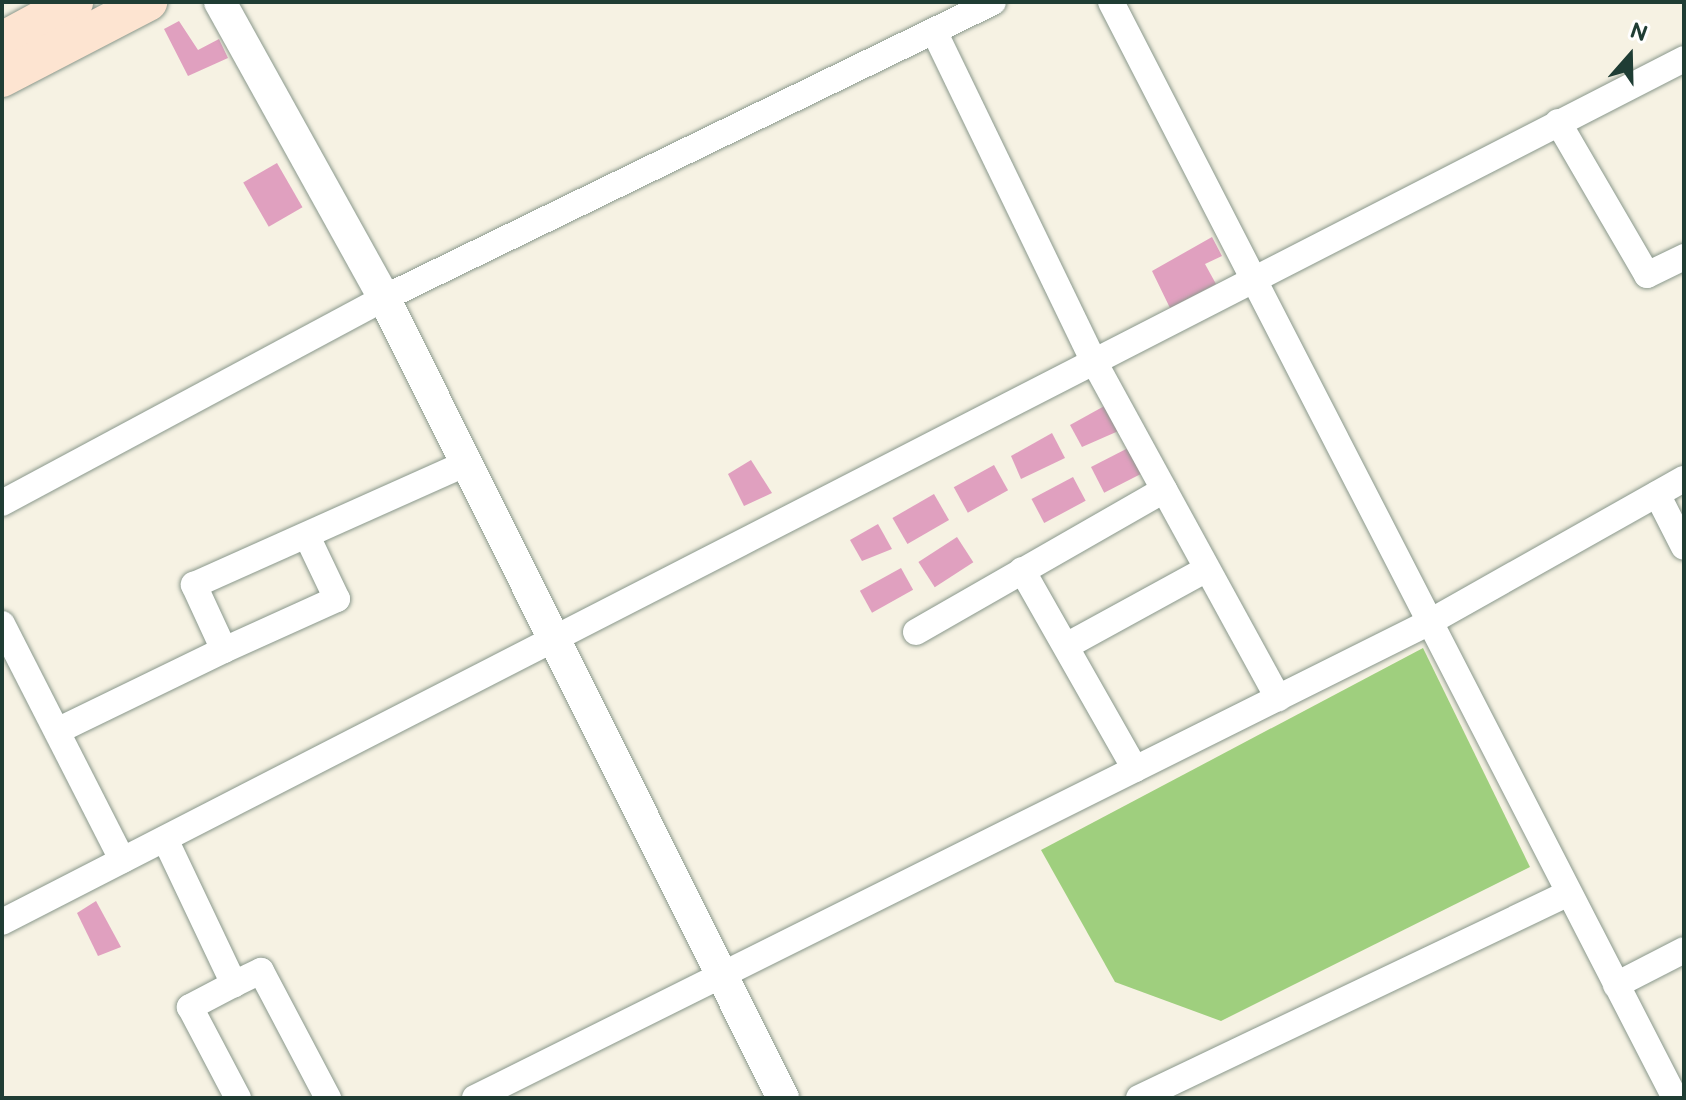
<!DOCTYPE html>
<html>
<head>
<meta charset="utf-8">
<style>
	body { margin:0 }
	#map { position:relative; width:1686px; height:1100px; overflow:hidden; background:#f6f2e3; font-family:"Balsamiq Sans",sans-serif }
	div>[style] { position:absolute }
	.green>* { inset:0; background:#9fcf7e }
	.building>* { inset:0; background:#e0a0bf; transform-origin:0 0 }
	.roads { filter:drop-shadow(0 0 2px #8a988c) drop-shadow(0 0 2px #8a988c) }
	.minor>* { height:26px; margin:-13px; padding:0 13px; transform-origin:13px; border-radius:13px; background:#fff }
	.tertiary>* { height:32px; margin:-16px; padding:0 16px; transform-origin:16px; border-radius:16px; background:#fff }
	.secondary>* { height:38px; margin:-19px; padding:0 19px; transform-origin:19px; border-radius:19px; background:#fde4d1 }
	span { translate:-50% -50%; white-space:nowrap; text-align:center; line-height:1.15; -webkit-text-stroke:8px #fff; paint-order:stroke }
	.frame { position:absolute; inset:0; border:4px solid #1f3d34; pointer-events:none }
	.north { position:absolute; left:1590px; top:16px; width:80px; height:80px; -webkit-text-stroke:6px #fff; paint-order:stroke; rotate:20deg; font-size:22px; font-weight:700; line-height:32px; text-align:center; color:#1f3d34 }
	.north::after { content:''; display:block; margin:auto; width:28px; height:36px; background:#1f3d34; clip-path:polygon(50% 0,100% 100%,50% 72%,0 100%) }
</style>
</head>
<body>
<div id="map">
	<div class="green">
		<i style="clip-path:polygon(1423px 648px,1530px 867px,1221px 1021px,1115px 982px,1041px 850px)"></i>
	</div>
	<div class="building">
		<i style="clip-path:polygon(179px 21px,198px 50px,219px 39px,228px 58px,188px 76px,164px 29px)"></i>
		<i style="left:277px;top:163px;width:51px;height:39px;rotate:60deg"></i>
		<i style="clip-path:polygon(1212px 237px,1222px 256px,1205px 264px,1216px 284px,1170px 308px,1152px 271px)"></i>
		<i style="clip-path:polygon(1108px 404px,1123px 429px,1082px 447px,1070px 425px)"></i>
		<i style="clip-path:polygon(1052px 433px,1065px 458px,1021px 479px,1011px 456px)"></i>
		<i style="left:1132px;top:446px;width:29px;height:46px;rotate:63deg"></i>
		<i style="clip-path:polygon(751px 460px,772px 493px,744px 506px,728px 474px)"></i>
		<i style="left:994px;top:465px;width:29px;height:46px;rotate:61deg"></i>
		<i style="left:1073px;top:477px;width:27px;height:47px;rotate:62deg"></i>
		<i style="left:934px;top:494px;width:30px;height:48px;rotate:60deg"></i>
		<i style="clip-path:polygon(878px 524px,892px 549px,862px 561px,850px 540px)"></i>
		<i style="left:957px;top:537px;width:30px;height:46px;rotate:57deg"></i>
		<i style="left:901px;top:568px;width:25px;height:47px;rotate:61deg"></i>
		<i style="clip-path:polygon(96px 901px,121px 947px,98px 956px,77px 913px)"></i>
	</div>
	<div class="roads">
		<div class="minor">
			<i style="left:1111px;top:2px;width:1233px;rotate:62.77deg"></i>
			<i style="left:934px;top:31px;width:363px;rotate:64.2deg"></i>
			<i style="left:1092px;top:358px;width:388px;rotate:61.3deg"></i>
			<i style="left:1558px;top:122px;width:177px;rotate:59.8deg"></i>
			<i style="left:1647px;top:275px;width:41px;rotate:-25.9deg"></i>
			<i style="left:1657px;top:494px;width:59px;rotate:63deg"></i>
			<i style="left:2px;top:503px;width:434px;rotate:-28.2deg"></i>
			<i style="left:384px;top:298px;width:677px;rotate:-25.92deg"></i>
			<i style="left:1022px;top:570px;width:229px;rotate:60.4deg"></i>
			<i style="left:2px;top:624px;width:265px;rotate:63deg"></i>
			<i style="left:916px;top:632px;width:286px;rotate:-29.8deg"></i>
			<i style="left:1068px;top:645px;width:158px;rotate:-28.7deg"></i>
			<i style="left:224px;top:650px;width:124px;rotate:-24.3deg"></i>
			<i style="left:337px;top:599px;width:70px;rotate:-115.5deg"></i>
			<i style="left:57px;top:731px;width:186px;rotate:-25.9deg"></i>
			<i style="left:224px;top:650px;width:72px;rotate:-114.8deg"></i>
			<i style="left:194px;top:585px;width:296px;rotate:-24.1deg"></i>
			<i style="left:165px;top:839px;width:161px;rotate:64.6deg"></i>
			<i style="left:234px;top:984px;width:30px;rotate:-26deg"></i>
			<i style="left:261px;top:971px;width:144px;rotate:62.2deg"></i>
			<i style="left:2px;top:922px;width:1890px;rotate:-27.16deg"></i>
			<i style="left:234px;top:984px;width:50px;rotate:152.4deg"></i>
			<i style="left:190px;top:1007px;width:103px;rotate:62.2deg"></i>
			<i style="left:1616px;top:985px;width:76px;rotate:-27.2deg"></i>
			<i style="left:475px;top:1098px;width:1065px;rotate:-26.49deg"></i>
			<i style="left:1428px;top:623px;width:294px;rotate:-29.4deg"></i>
			<i style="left:1139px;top:1098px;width:475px;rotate:-25.5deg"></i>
		</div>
		<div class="tertiary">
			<i style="left:220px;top:2px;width:338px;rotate:61deg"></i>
			<i style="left:384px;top:298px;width:894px;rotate:63.49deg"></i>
		</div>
		<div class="secondary">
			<i style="left:2px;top:41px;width:82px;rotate:-28.4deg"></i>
			<i style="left:2px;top:78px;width:165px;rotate:-27.5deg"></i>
		</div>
	</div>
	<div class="frame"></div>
	<div class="north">N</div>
</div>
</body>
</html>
